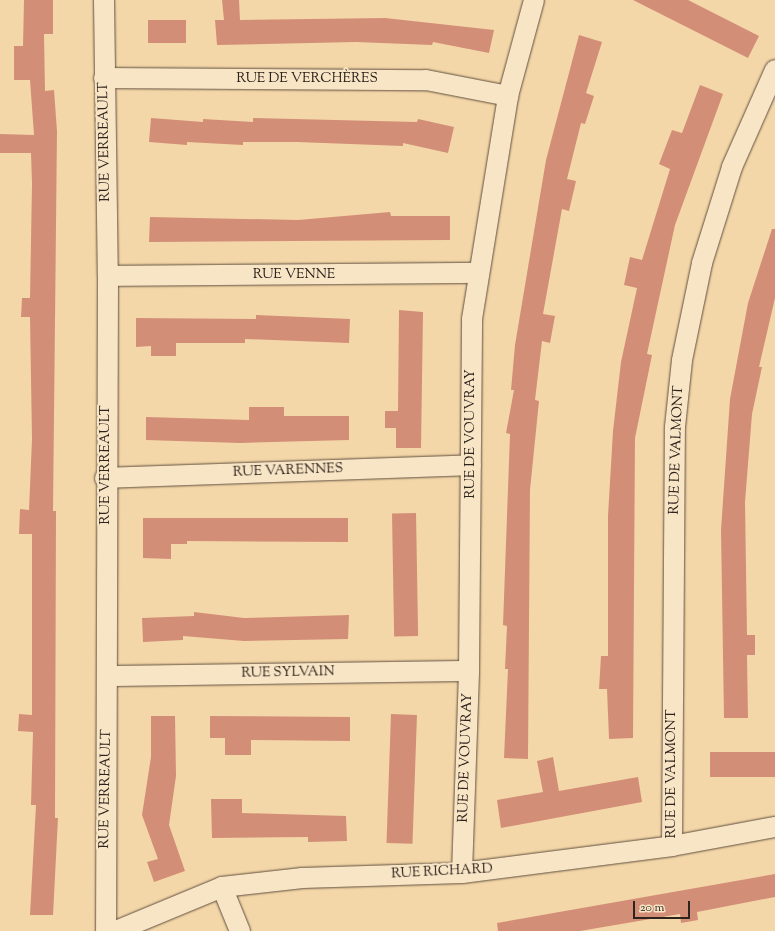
<!DOCTYPE html>
<html>
<head>
<meta charset="utf-8">
<style>
	body { margin:0 }
	#map { position:relative; width:775px; height:931px; overflow:hidden; background:#f4d7a8; font-family:"Sorts Mill Goudy",serif }
	div>[style] { position:absolute }
	.building>* { inset:0; background:#d38e77; transform-origin:0 0 }
	.roads { filter:drop-shadow(0 0 1px #605040) drop-shadow(0 0 1px #605040) }
	.minor>* { height:20px; margin:-10px; padding:0 10px; transform-origin:10px; border-radius:10px; background:#f8e5c6 }
	span { translate:-50% -50%; white-space:nowrap; text-align:center; line-height:1.15; -webkit-text-stroke:4px #f8e5c6; paint-order:stroke }
	.street-label { font-size:14px; color:#2e231d }
	.scale { position:absolute; left:633px; top:901px; width:57px; height:18px; box-sizing:border-box; border:2px solid #2e231d; border-top:0; padding-left:5px; font-size:12px; line-height:14px; white-space:nowrap; color:#2e231d; -webkit-text-stroke:3px #f8e5c6; paint-order:stroke }
</style>
</head>
<body>
<div id="map">
	<div class="building">
		<i style="clip-path:polygon(24px 0,53px 0,53px 34px,44px 34px,45px 91px,54px 90px,57px 131px,53px 511px,56px 511px,55px 818px,58px 818px,53px 915px,30px 915px,36px 805px,31px 805px,33px 732px,18px 731px,19px 714px,32px 715px,32px 534px,19px 534px,20px 509px,29px 510px,32px 439px,30px 317px,21px 317px,22px 298px,30px 298px,32px 184px,31px 153px,0 153px,0 134px,34px 135px,30px 80px,14px 80px,14px 46px,23px 46px)"></i>
		<i style="clip-path:polygon(222px 0,239px 0,240px 20px,385px 18px,494px 30px,489px 53px,433px 42px,432px 45px,356px 42px,217px 45px,215px 20px,224px 20px)"></i>
		<i style="clip-path:polygon(633px 0,688px 0,759px 36px,748px 58px)"></i>
		<i style="left:148px;top:20px;width:38px;height:23px"></i>
		<i style="clip-path:polygon(579px 35px,602px 42px,586px 93px,594px 96px,585px 124px,581px 123px,567px 179px,576px 181px,569px 211px,562px 209px,543px 314px,555px 316px,550px 343px,542px 341px,535px 400px,539px 401px,530px 490px,528px 759px,504px 758px,508px 669px,505px 669px,507px 626px,503px 625px,510px 434px,506px 433px,514px 390px,511px 390px,515px 345px,546px 160px)"></i>
		<i style="clip-path:polygon(700px 85px,723px 94px,675px 225px,647px 354px,652px 355px,635px 438px,633px 738px,609px 739px,607px 689px,599px 689px,601px 656px,608px 656px,608px 516px,613px 431px,621px 362px,637px 288px,624px 285px,630px 257px,642px 260px,670px 169px,659px 164px,672px 130px,682px 133px)"></i>
		<i style="clip-path:polygon(151px 118px,203px 122px,203px 119px,253px 122px,253px 118px,417px 122px,418px 119px,454px 127px,448px 153px,403px 143px,403px 146px,297px 142px,243px 142px,243px 145px,187px 142px,187px 145px,149px 142px)"></i>
		<i style="clip-path:polygon(390px 212px,391px 216px,450px 216px,450px 240px,149px 242px,150px 217px,298px 220px)"></i>
		<i style="clip-path:polygon(772px 229px,775px 229px,775px 298px,759px 367px,762px 367px,752px 414px,745px 502px,747px 635px,755px 635px,755px 655px,747px 655px,748px 718px,724px 718px,721px 530px,730px 399px,748px 303px)"></i>
		<i style="clip-path:polygon(399px 310px,423px 312px,421px 448px,396px 448px,396px 428px,385px 428px,385px 411px,398px 411px)"></i>
		<i style="clip-path:polygon(256px 315px,350px 319px,349px 343px,245px 339px,245px 343px,176px 343px,176px 356px,151px 356px,151px 346px,136px 347px,136px 318px,256px 319px)"></i>
		<i style="clip-path:polygon(249px 407px,284px 407px,284px 416px,349px 416px,349px 440px,240px 443px,146px 440px,146px 417px,249px 420px)"></i>
		<i style="left:416px;top:513px;width:123px;height:24px;rotate:89deg"></i>
		<i style="clip-path:polygon(143px 518px,348px 518px,348px 542px,187px 541px,187px 544px,171px 544px,171px 559px,143px 558px)"></i>
		<i style="clip-path:polygon(194px 612px,244px 618px,349px 615px,348px 639px,244px 641px,183px 636px,183px 640px,143px 642px,142px 618px,194px 616px)"></i>
		<i style="left:391px;top:714px;width:26px;height:129px;rotate:2deg"></i>
		<i style="clip-path:polygon(151px 716px,175px 716px,176px 776px,169px 825px,185px 871px,154px 882px,147px 862px,158px 859px,142px 815px,151px 757px)"></i>
		<i style="clip-path:polygon(210px 716px,350px 717px,350px 741px,251px 740px,251px 755px,225px 755px,225px 738px,210px 738px)"></i>
		<i style="left:775px;top:752px;width:25px;height:65px;rotate:90deg"></i>
		<i style="clip-path:polygon(553px 757px,559px 791px,638px 777px,642px 802px,501px 828px,497px 800px,543px 792px,537px 761px)"></i>
		<i style="clip-path:polygon(211px 799px,242px 799px,242px 813px,346px 816px,347px 841px,308px 842px,308px 837px,212px 838px)"></i>
		<i style="clip-path:polygon(775px 874px,775px 897px,697px 912px,698px 920px,681px 923px,680px 914px,580px 931px,498px 931px,497px 923px)"></i>
	</div>
	<div class="roads">
		<div class="minor">
			<i style="left:104px;top:0;width:276px;rotate:89.2deg"></i>
			<i style="left:108px;top:276px;width:655px;rotate:90.17deg"></i>
			<i style="left:104px;top:78px;width:322px;rotate:0.4deg"></i>
			<i style="left:426px;top:80px;width:84px;rotate:11deg"></i>
			<i style="left:108px;top:276px;width:371px;rotate:-0.5deg"></i>
			<i style="left:105px;top:478px;width:366px;rotate:-2deg"></i>
			<i style="left:107px;top:676px;width:362px;rotate:-0.8deg"></i>
			<i style="left:672px;top:846px;width:419px;rotate:-89.6deg"></i>
			<i style="left:675px;top:427px;width:67px;rotate:-84deg"></i>
			<i style="left:682px;top:360px;width:99px;rotate:-78.3deg"></i>
			<i style="left:702px;top:263px;width:101px;rotate:-72.6deg"></i>
			<i style="left:732px;top:167px;width:106px;rotate:-66.1deg"></i>
			<i style="left:462px;top:873px;width:202px;rotate:-88deg"></i>
			<i style="left:469px;top:671px;width:352px;rotate:-89.5deg"></i>
			<i style="left:472px;top:319px;width:226px;rotate:-80.8deg"></i>
			<i style="left:508px;top:96px;width:99px;rotate:-74.8deg"></i>
			<i style="left:222px;top:887px;width:48px;rotate:67.8deg"></i>
			<i style="left:116px;top:931px;width:115px;rotate:-22.5deg"></i>
			<i style="left:222px;top:887px;width:81px;rotate:-6.4deg"></i>
			<i style="left:302px;top:878px;width:160px;rotate:-1.8deg"></i>
			<i style="left:462px;top:873px;width:212px;rotate:-7.3deg"></i>
			<i style="left:672px;top:846px;width:105px;rotate:-10.5deg"></i>
		</div>
	</div>
	<div class="street-label">
		<span style="left:307px;top:79px">RUE DE VERCHÈRES</span>
		<span style="left:105px;top:142px;rotate:-91deg">RUE VERREAULT</span>
		<span style="left:294px;top:275px">RUE VENNE</span>
		<span style="left:471px;top:434px;rotate:-90deg">RUE DE VOUVRAY</span>
		<span style="left:677px;top:450px;rotate:-88deg">RUE DE VALMONT</span>
		<span style="left:106px;top:465px;rotate:-90deg">RUE VERREAULT</span>
		<span style="left:288px;top:471px;rotate:-2deg">RUE VARENNES</span>
		<span style="left:288px;top:673px;rotate:-1deg">RUE SYLVAIN</span>
		<span style="left:466px;top:758px;rotate:-88deg">RUE DE VOUVRAY</span>
		<span style="left:672px;top:774px;rotate:-90deg">RUE DE VALMONT</span>
		<span style="left:106px;top:789px;rotate:-89deg">RUE VERREAULT</span>
		<span style="left:442px;top:872px;rotate:-3deg">RUE RICHARD</span>
	</div>
	<div class="scale">20 m</div>
</div>
</body>
</html>
